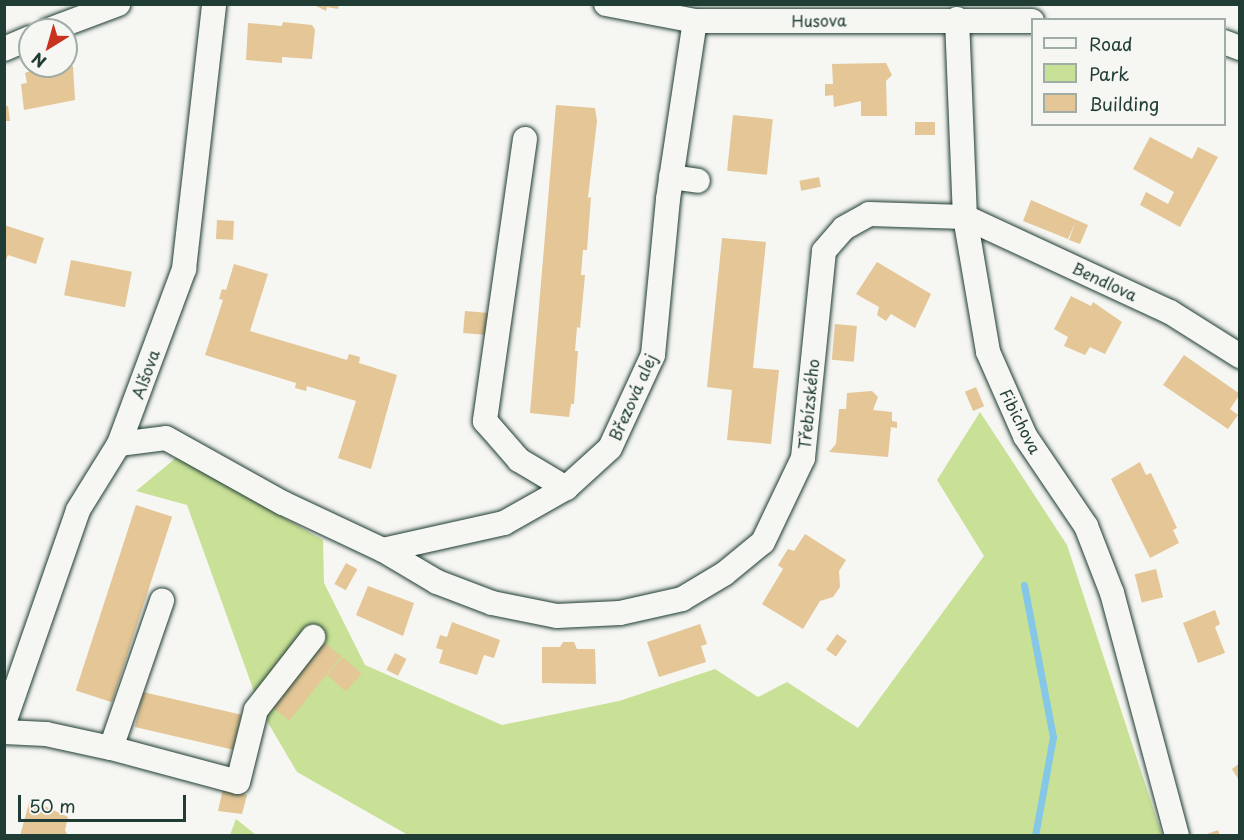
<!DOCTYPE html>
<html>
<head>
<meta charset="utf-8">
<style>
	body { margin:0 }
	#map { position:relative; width:1244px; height:840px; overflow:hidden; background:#f6f6f2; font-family:"Playpen Sans",sans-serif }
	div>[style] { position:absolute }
	.green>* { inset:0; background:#c9e197 }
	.stream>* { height:7px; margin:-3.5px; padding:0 3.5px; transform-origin:3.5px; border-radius:3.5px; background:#85c7e6 }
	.building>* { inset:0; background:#e4c697; transform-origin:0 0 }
	.roads { filter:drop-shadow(0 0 2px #1f3d34) drop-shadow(0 0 2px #1f3d34) }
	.minor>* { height:24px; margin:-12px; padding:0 12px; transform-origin:12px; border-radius:12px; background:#f6f6f2 }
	span { translate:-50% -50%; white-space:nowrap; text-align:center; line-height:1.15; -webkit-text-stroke:4.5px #f6f6f2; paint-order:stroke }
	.street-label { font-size:16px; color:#1f3d34 }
	.frame { position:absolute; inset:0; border:6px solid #1f3d34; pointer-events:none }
	.legend { position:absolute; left:1031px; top:18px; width:195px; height:108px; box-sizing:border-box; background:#f6f6f2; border:2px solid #a0aca6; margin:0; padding:8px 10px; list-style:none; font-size:18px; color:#1f3d34 }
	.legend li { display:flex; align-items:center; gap:12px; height:30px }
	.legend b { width:30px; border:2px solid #a0aca6 }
	.north { position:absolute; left:18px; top:18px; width:60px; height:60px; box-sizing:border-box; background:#f6f6f2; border:2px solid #a0aca6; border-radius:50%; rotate:217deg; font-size:16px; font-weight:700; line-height:24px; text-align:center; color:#1f3d34 }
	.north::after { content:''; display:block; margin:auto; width:21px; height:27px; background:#c8321e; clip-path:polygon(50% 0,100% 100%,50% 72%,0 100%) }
	.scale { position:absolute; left:18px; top:795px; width:168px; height:27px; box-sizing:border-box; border:3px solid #1f3d34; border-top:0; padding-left:8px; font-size:18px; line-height:21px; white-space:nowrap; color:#1f3d34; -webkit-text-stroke:4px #f6f6f2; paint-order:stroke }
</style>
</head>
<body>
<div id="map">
	<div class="green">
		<i style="clip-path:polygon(980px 412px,1067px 545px,1162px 835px,408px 835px,297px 772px,261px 711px,187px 505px,136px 491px,177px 457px,323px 540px,324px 583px,365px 665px,502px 725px,619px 701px,715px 669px,758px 697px,787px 682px,858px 728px,984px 556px,937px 480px)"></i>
		<i style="clip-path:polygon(236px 819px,256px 835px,230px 835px)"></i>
	</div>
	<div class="stream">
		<i style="left:1024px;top:585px;width:155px;rotate:79.2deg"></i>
		<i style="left:1053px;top:737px;width:101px;rotate:100.3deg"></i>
	</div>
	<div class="building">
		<i style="clip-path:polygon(312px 4px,339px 4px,338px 9px,327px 7px,326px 11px)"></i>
		<i style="clip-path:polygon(283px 22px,312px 25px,315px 30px,312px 59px,282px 57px,282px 63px,246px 60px,248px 23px,282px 26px)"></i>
		<i style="clip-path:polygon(886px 63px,892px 75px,886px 81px,887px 116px,861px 116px,861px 101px,834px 107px,833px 95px,825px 96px,825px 84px,833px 84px,832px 64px)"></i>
		<i style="clip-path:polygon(43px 66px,73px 66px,75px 100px,24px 110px,21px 84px,27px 83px,25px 73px)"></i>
		<i style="clip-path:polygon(556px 105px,595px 108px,597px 121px,588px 198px,591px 197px,587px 250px,583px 250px,581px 275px,585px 275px,580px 328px,577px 327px,575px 351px,578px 351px,574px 404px,571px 404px,569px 417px,530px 413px)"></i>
		<i style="clip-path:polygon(4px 106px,8px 106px,10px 121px,4px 121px)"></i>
		<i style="left:733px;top:115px;width:40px;height:56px;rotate:6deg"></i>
		<i style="left:935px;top:122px;width:13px;height:20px;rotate:90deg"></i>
		<i style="clip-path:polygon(1150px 137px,1192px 159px,1198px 147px,1218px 157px,1180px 227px,1140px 205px,1146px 192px,1168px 204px,1174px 192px,1133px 169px)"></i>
		<i style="left:819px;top:177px;width:10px;height:20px;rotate:79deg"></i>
		<i style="clip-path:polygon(1031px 200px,1088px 225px,1080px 244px,1069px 240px,1075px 223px,1068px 239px,1023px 221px)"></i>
		<i style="left:217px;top:220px;width:17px;height:19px;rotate:3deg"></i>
		<i style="clip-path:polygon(4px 225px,44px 238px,36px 264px,8px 255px,4px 264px)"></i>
		<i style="clip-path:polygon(722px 238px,766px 242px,753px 368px,779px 370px,771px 444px,727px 440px,732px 390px,707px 387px)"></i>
		<i style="left:71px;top:260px;width:62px;height:36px;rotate:11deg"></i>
		<i style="clip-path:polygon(877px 262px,931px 294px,915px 328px,891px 314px,886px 321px,877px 315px,879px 307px,856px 294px)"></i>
		<i style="clip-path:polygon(234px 264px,268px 274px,250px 331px,347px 360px,349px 354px,360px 357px,359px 363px,397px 375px,371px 469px,338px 458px,356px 401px,307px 386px,306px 391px,295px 388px,296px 383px,205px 355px,223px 300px,219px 299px,222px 289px,226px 290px)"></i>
		<i style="clip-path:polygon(1071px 296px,1091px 306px,1093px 302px,1122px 322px,1105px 354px,1090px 347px,1085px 355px,1064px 346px,1068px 337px,1054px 329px)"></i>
		<i style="left:465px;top:311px;width:24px;height:22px;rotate:5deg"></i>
		<i style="left:835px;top:324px;width:22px;height:36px;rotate:5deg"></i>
		<i style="clip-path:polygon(1184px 355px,1240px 394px,1230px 409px,1238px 415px,1228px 429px,1163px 385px)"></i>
		<i style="left:976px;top:387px;width:21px;height:12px;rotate:67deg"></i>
		<i style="clip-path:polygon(872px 391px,878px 397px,873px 410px,892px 412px,892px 421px,897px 422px,897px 428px,891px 427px,888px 457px,829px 452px,836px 444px,839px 409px,846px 409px,847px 393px)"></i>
		<i style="clip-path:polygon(1140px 462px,1146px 475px,1151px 473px,1177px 528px,1173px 530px,1179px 543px,1150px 558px,1111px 479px)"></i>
		<i style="left:136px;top:505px;width:38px;height:195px;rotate:18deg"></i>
		<i style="clip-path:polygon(805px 534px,846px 560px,839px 571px,840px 587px,833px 597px,820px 601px,803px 629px,762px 604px,783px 569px,778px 565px,788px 549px,794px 551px)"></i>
		<i style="left:346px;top:563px;width:13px;height:24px;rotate:29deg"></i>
		<i style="left:1156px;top:569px;width:29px;height:22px;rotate:76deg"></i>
		<i style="clip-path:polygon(368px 586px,414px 603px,403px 636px,356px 615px)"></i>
		<i style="clip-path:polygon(1215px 610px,1220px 624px,1215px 627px,1225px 653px,1198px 663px,1183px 623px)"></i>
		<i style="clip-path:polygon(452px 622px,500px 640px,494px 658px,484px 655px,477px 675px,439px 663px,443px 650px,436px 648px,440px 635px,447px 637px)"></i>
		<i style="clip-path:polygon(700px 624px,707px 644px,701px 646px,706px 662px,659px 677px,647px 642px)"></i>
		<i style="left:837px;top:634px;width:12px;height:19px;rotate:35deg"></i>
		<i style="clip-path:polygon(563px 642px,574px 642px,577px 649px,595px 649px,596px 684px,542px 683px,542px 647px,560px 647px)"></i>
		<i style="left:325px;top:643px;width:21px;height:83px;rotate:39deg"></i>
		<i style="left:395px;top:653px;width:13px;height:19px;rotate:27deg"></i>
		<i style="left:343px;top:657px;width:25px;height:24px;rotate:42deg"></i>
		<i style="left:143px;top:692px;width:101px;height:36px;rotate:13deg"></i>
		<i style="clip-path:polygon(1240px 763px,1240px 782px,1232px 769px)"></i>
		<i style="clip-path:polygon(223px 789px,247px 795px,242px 814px,218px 811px)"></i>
		<i style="clip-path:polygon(30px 799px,68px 817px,65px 830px,68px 836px,20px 836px)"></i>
		<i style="clip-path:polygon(1218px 830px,1220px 836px,1204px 836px,1204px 835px)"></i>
	</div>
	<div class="roads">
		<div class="minor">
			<i style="left:606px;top:4px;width:91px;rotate:10.8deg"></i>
			<i style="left:695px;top:21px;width:337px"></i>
			<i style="left:957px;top:19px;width:198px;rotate:87.7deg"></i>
			<i style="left:965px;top:217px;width:137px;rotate:80.3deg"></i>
			<i style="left:988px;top:352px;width:92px;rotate:66.2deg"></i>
			<i style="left:1025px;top:436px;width:109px;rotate:55.9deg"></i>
			<i style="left:1086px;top:526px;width:72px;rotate:68.8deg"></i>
			<i style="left:1112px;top:593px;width:252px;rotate:75deg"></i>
			<i style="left:49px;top:30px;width:74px;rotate:-20.6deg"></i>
			<i style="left:1224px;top:42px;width:17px;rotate:21deg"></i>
			<i style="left:4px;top:49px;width:28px;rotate:-23deg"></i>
			<i style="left:525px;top:139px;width:285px;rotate:98.1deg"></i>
			<i style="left:485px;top:421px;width:52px;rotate:48.9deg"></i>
			<i style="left:519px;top:460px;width:55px;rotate:30.8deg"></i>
			<i style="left:671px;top:177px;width:27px;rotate:8deg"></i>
			<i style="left:119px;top:444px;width:47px;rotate:-7.3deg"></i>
			<i style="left:166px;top:438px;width:134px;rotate:29.1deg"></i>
			<i style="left:283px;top:503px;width:110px;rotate:25.2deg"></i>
			<i style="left:383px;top:550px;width:124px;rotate:-12.6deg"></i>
			<i style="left:504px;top:523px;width:71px;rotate:-29.4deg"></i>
			<i style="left:566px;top:488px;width:59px;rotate:-42.3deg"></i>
			<i style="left:610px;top:448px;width:102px;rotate:-65.2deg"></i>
			<i style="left:653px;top:355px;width:157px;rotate:-84.5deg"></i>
			<i style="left:668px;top:199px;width:180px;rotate:-81.4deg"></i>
			<i style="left:383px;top:550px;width:63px;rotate:30.7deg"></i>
			<i style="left:437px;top:582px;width:59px;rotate:20.9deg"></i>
			<i style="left:492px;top:603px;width:66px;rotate:11.3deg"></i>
			<i style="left:557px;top:616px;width:63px;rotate:-2.7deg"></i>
			<i style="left:620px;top:613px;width:64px;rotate:-12.7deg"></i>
			<i style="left:682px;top:599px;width:49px;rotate:-30.8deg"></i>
			<i style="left:724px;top:574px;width:50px;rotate:-39.4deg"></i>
			<i style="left:763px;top:542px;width:93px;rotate:-64.5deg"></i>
			<i style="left:803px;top:458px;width:208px;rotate:-84.2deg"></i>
			<i style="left:824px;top:251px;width:30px;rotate:-49deg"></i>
			<i style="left:844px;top:228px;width:29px;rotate:-29deg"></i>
			<i style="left:869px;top:214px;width:96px;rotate:1.8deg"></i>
			<i style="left:965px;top:217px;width:226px;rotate:24.9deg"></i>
			<i style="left:1170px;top:312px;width:83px;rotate:32.2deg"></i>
			<i style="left:4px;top:723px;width:225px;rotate:-70.8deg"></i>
			<i style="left:78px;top:510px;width:78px;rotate:-58.2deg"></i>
			<i style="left:119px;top:444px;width:187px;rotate:-69.6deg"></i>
			<i style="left:184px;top:269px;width:267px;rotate:-83.5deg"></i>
			<i style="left:4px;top:732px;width:42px;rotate:2.7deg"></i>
			<i style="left:46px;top:734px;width:66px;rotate:12.2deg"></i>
			<i style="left:111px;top:748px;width:131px;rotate:15deg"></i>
			<i style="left:238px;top:782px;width:74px;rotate:-76deg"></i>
			<i style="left:256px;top:710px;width:93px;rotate:-52deg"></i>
			<i style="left:111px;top:748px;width:156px;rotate:-70.9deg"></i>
		</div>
	</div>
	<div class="street-label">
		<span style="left:819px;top:20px;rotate:-1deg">Husova</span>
		<span style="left:1105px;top:281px;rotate:25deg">Bendlova</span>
		<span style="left:145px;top:374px;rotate:-70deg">Alšova</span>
		<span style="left:632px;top:397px;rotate:-66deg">Březová alej</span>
		<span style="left:808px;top:404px;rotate:-84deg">Třebízského</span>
		<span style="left:1021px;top:421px;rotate:63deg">Fibichova</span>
	</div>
	<div class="frame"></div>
	<ul class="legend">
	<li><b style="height:8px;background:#f6f6f2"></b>Road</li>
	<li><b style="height:16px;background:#c9e197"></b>Park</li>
	<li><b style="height:16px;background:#e4c697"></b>Building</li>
	</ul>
	<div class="north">N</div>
	<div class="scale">50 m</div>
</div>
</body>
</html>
